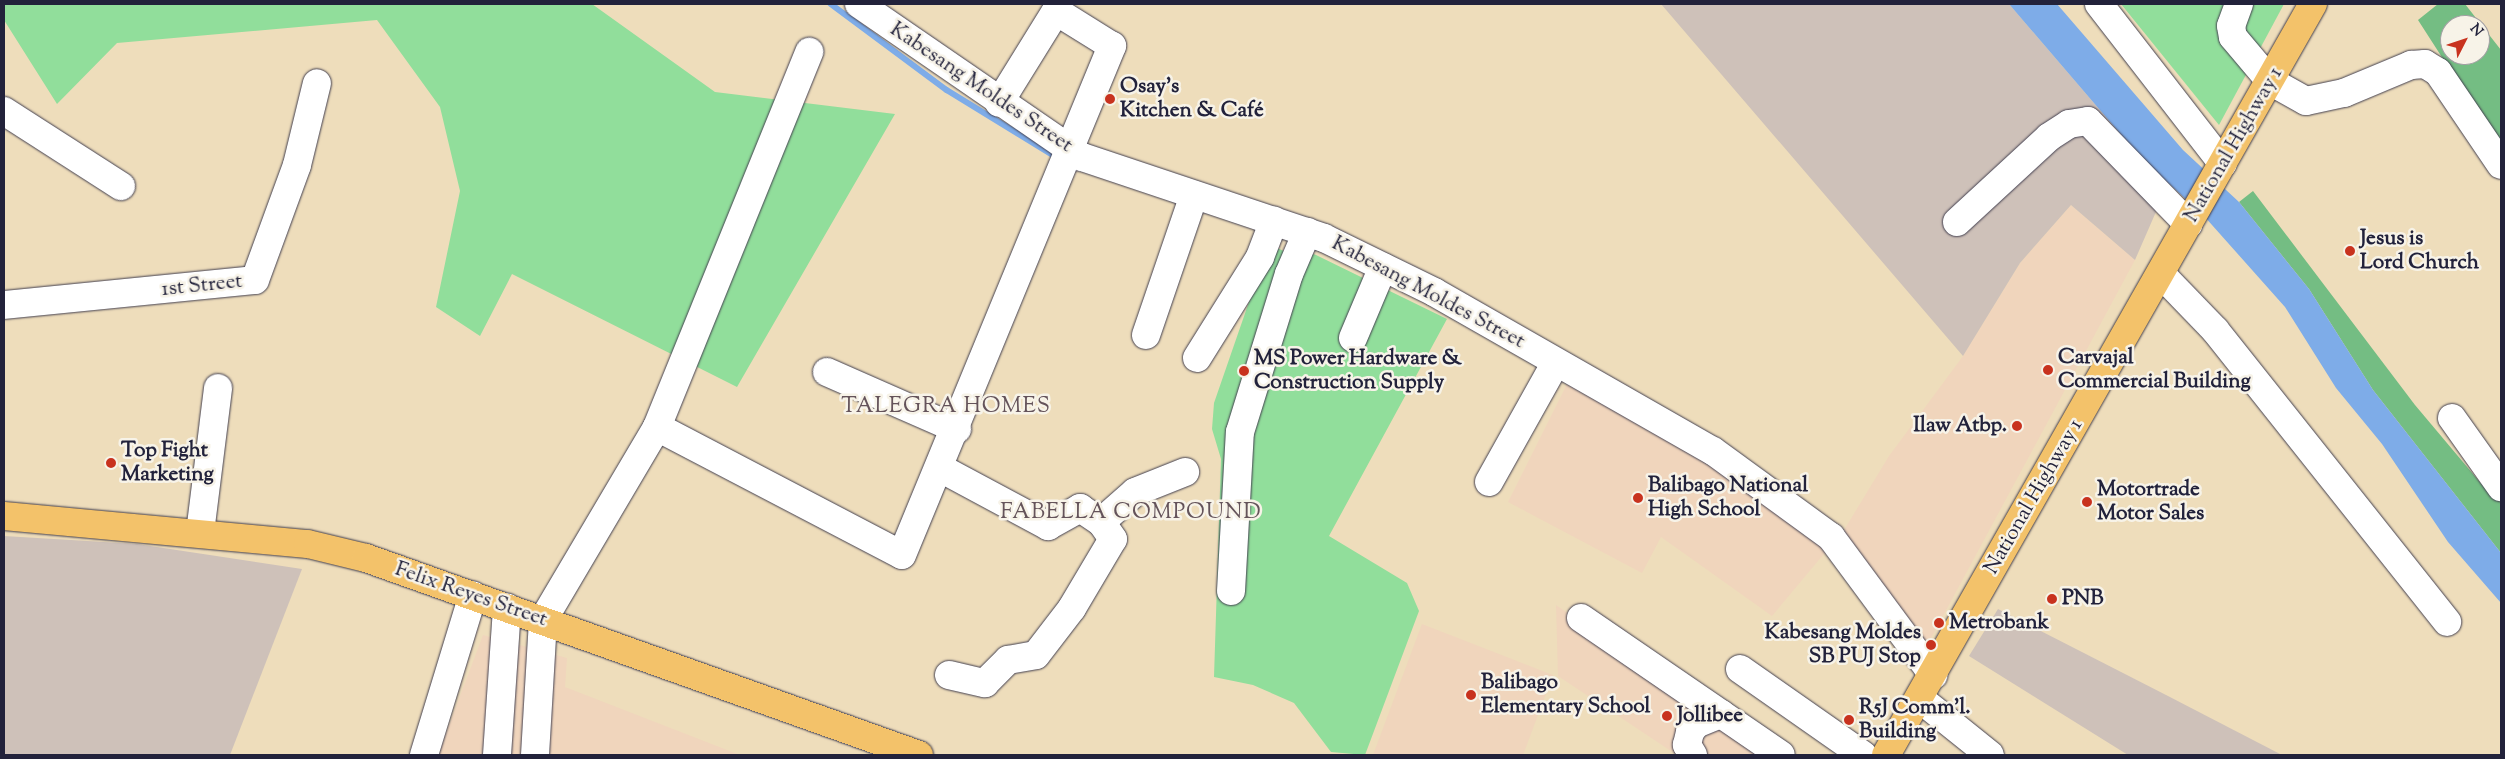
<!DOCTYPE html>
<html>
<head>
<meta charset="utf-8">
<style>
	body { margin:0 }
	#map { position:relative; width:2505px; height:759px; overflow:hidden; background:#edb; font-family:"Sorts Mill Goudy",serif }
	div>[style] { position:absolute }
	.built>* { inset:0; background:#f0d5bc }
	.industrial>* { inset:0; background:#cec1b9 }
	.green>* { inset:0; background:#91de9b }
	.forest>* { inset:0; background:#74bd83 }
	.water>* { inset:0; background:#7eace8 }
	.stream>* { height:5.5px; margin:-2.75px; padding:0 2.75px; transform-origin:2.75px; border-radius:2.75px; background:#7eace8 }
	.roads { filter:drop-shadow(0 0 1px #413e4e) drop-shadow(0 0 1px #413e4e) }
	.minor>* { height:28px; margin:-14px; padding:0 14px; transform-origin:14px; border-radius:14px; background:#fff }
	.major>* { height:28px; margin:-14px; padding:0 14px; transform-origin:14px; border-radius:14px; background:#f3c26a }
	.highway>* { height:28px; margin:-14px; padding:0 14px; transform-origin:14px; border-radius:14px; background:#f3c26a }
	.dots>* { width:14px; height:14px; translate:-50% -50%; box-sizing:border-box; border:2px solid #f7f3e8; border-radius:50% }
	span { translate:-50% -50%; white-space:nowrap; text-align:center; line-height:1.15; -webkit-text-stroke:5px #f7f3e8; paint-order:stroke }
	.poi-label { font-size:21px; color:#22223b; font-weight:700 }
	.left { translate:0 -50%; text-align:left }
	.right { translate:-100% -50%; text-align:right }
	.street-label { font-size:21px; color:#22223b }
	.neighbourhood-label { font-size:22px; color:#64535a; letter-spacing:1px }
	.frame { position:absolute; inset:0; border:5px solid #22223b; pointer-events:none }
	.north { position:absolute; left:2440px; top:15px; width:50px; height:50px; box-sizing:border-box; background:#f7f3e8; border:1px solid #a29fa3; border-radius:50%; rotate:49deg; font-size:14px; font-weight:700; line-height:20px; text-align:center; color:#22223b }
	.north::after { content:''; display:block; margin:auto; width:18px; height:22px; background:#c8321e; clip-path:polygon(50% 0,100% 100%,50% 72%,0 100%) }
</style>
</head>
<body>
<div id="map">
	<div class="built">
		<i style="clip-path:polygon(2071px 205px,2135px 260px,1923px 653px,1841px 535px,1889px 456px,1963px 356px,2020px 263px)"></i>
		<i style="clip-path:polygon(1570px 378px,1686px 443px,1828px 549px,1772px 616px,1661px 537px,1642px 573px,1508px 502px)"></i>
		<i style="clip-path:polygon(1556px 605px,1773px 755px,1677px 755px,1558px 676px)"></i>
		<i style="clip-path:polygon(1422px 624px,1553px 675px,1523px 755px,1373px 755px)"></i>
		<i style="clip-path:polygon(483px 635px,567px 658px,565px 687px,740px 755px,438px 755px)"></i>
	</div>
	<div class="industrial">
		<i style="clip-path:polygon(1661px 4px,2009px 4px,2141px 158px,2169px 182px,2135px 260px,2071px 205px,2020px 263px,1963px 356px)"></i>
		<i style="clip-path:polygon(4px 536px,137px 544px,302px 569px,230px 755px,4px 755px)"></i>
		<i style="clip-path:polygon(1998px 609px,2168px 696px,2282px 755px,2128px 755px,1969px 656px)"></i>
	</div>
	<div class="green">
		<i style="clip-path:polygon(4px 4px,592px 4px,715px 92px,895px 114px,737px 387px,512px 274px,480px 336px,436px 307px,460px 191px,440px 107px,377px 20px,117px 43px,57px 104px,4px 20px)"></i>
		<i style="clip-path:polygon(2121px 4px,2284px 4px,2219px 125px)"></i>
		<i style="clip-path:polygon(1269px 244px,1292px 255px,1302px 250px,1316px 255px,1447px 319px,1329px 536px,1407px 583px,1419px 611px,1365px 755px,1331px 752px,1294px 703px,1253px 685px,1214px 677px,1221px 459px,1212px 429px,1214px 403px)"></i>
	</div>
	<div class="forest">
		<i style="clip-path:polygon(evenodd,2438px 4px,2465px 4px,2501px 50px,2501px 149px,2418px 20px,2438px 4px,2450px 25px,2480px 25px,2480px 55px,2450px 55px,2450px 25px)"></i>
		<i style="clip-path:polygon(2253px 191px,2415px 405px,2489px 493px,2501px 491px,2501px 553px,2373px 390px,2309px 289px,2239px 202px)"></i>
	</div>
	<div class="water">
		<i style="clip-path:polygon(2009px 4px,2057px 4px,2183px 150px,2239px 202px,2309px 289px,2373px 390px,2501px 553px,2501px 603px,2448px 542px,2382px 444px,2336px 388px,2285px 307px,2204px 216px,2141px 158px)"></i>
	</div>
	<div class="stream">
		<i style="left:831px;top:4px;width:144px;rotate:36.6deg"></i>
		<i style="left:947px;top:90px;width:130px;rotate:31.5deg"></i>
	</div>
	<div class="roads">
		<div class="minor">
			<i style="left:859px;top:4px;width:270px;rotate:34.5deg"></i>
			<i style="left:1082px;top:157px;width:255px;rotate:18.5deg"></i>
			<i style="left:1324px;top:238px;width:123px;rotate:26.1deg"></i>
			<i style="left:1434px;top:292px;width:321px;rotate:29.7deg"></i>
			<i style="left:1713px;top:451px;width:146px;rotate:36.1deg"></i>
			<i style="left:1831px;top:537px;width:172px;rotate:53.5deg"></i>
			<i style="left:2099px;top:4px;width:202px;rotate:52.2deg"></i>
			<i style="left:2239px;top:4px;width:23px;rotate:110deg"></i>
			<i style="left:2231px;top:26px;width:11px;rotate:80deg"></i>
			<i style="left:2233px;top:37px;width:57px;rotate:49.9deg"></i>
			<i style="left:2270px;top:81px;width:41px;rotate:29.1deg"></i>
			<i style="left:2306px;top:101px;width:39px;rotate:-12deg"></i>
			<i style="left:2344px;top:93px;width:73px;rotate:-22.7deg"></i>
			<i style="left:2411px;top:65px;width:14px;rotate:-4deg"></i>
			<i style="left:2425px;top:64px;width:15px;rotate:32deg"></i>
			<i style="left:2438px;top:72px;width:112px;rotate:55.9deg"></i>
			<i style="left:4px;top:111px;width:139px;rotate:32.7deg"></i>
			<i style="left:1957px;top:222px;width:125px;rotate:-42.7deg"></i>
			<i style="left:2049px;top:137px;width:24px;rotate:-33deg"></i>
			<i style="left:2069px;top:124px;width:19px;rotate:-9deg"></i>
			<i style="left:2088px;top:121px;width:144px;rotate:45.8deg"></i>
			<i style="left:2161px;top:274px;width:78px;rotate:46deg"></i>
			<i style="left:2215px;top:330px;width:373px;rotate:51.5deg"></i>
			<i style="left:4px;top:305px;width:252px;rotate:-5.7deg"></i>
			<i style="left:255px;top:280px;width:122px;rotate:-69.9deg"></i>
			<i style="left:297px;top:165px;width:84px;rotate:-76.3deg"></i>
			<i style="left:1146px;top:335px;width:148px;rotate:-71.1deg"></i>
			<i style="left:1353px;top:338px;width:77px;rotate:-67.1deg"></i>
			<i style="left:1197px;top:358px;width:119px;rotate:-58deg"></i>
			<i style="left:1260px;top:257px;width:39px;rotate:-69deg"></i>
			<i style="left:827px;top:372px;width:142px;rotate:23.7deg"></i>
			<i style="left:2452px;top:418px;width:85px;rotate:54.6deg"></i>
			<i style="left:657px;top:427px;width:405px;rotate:-67.9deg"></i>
			<i style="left:940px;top:468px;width:123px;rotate:28.2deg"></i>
			<i style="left:1048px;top:526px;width:37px;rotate:-29deg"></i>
			<i style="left:1080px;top:508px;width:25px;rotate:34deg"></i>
			<i style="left:1101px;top:522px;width:45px;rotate:-41.4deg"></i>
			<i style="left:1135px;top:492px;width:54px;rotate:-21.8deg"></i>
			<i style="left:1489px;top:482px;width:137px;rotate:-60.8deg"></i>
			<i style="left:200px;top:533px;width:146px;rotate:-82.9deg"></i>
			<i style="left:1231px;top:591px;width:159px;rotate:-86.8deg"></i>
			<i style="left:1240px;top:432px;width:165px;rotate:-72.8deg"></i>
			<i style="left:1289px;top:274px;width:46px;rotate:-66.8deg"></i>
			<i style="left:1581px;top:618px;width:242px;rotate:34.4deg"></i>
			<i style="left:1740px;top:669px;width:150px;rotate:35deg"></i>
			<i style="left:949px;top:675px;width:37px;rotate:13deg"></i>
			<i style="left:985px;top:683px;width:33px;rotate:-45deg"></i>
			<i style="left:1008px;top:660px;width:28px;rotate:-10deg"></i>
			<i style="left:1036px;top:655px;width:59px;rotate:-52.5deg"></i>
			<i style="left:1072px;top:608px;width:80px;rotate:-59.3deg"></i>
			<i style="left:1113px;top:539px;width:21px;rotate:-125deg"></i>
			<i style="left:1919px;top:698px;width:91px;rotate:38.8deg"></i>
			<i style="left:424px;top:755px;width:167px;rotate:-73deg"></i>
			<i style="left:497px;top:755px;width:148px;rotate:-86.1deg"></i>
			<i style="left:535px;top:755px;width:135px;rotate:-86.6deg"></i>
			<i style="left:543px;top:620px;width:224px;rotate:-59.4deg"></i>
			<i style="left:657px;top:427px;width:276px;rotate:27.6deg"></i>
			<i style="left:902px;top:555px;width:551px;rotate:-67.58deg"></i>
			<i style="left:1112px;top:46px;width:66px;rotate:-148deg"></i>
			<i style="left:1056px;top:11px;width:108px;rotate:121.8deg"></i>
			<i style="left:1693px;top:755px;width:12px;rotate:-121deg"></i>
			<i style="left:1687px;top:745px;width:13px;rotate:-77deg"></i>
			<i style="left:1690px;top:732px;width:10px;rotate:-53deg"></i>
			<i style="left:1696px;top:724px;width:27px;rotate:-22deg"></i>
		</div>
		<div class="major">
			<i style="left:4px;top:516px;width:305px;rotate:5.3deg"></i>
			<i style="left:308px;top:544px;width:60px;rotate:13.6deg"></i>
			<i style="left:366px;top:558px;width:587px;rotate:19.61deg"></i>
		</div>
		<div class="highway">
			<i style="left:1886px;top:755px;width:864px;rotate:-60.38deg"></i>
		</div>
	</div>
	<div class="dots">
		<i style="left:1110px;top:99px;background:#c8321e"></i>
		<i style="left:2350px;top:251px;background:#c8321e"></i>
		<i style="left:2048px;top:370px;background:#c8321e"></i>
		<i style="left:1244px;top:371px;background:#c8321e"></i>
		<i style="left:2017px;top:426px;background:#c8321e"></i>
		<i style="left:111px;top:463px;background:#c8321e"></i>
		<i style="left:1638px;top:498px;background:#c8321e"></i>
		<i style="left:2087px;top:502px;background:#c8321e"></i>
		<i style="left:2052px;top:599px;background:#c8321e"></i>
		<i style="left:1939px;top:623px;background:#c8321e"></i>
		<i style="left:1931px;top:645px;background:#c8321e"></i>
		<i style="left:1471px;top:695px;background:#c8321e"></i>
		<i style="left:1667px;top:716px;background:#c8321e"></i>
		<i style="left:1849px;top:720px;background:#c8321e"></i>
	</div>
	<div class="poi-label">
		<span class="left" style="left:1120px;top:99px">Osay's<br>Kitchen &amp; Café</span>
		<span class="left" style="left:2360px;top:251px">Jesus is<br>Lord Church</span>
		<span class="left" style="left:2058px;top:370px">Carvajal<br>Commercial Building</span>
		<span class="left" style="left:1254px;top:371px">MS Power Hardware &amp;<br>Construction Supply</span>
		<span class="right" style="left:2007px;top:426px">Ilaw Atbp.</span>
		<span class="left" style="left:121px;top:463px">Top Fight<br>Marketing</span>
		<span class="left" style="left:1648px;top:498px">Balibago National<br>High School</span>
		<span class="left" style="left:2097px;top:502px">Motortrade<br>Motor Sales</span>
		<span class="left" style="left:2062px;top:599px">PNB</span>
		<span class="left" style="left:1949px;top:623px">Metrobank</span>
		<span class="right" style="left:1921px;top:645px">Kabesang Moldes<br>SB PUJ Stop</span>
		<span class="left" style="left:1481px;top:695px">Balibago<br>Elementary School</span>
		<span class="left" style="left:1859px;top:720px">R5J Comm'l.<br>Building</span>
		<span class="left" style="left:1677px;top:716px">Jollibee</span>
	</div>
	<div class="street-label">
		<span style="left:981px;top:88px;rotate:34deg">Kabesang Moldes Street</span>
		<span style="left:2234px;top:145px;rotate:-60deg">National Highway 1</span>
		<span style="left:202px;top:286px;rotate:-6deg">1st Street</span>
		<span style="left:1428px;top:293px;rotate:28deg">Kabesang Moldes Street</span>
		<span style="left:2034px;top:497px;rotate:-60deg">National Highway 1</span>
		<span style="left:471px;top:595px;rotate:19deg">Felix Reyes Street</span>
	</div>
	<div class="neighbourhood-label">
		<span style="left:946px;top:408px">TALEGRA HOMES</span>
		<span style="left:1131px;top:514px">FABELLA COMPOUND</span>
	</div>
	<div class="frame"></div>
	<div class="north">N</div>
</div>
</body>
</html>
